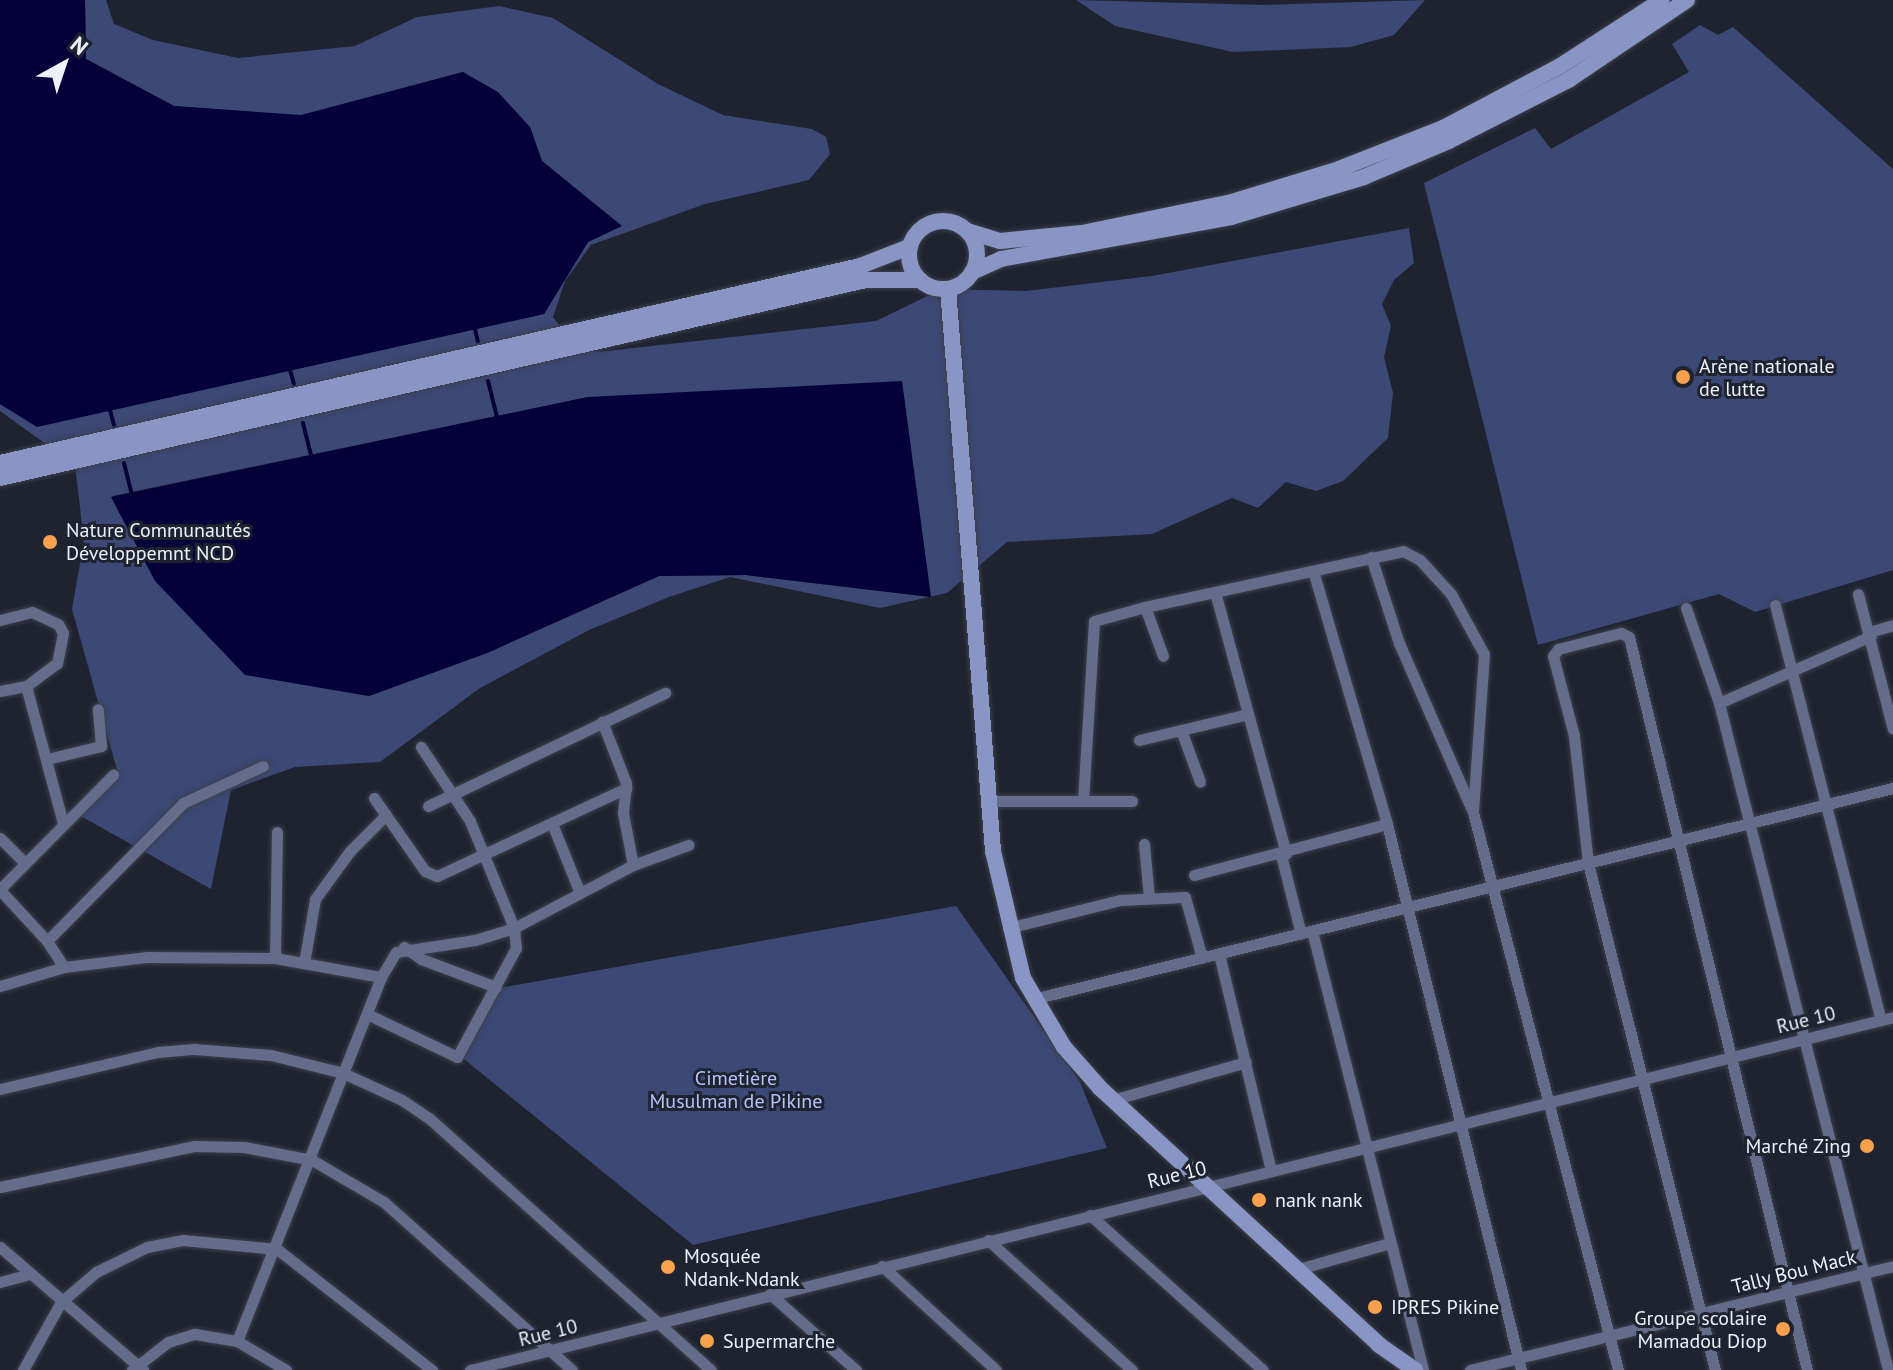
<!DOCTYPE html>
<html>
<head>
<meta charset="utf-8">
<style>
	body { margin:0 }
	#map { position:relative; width:1893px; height:1370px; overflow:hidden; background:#1f232f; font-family:"PT Sans",sans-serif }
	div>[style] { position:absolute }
	.green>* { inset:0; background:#3c4875 }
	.water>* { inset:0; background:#050039 }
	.stream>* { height:4px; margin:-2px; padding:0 2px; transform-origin:2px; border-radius:2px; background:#050039 }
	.roads { filter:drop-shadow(0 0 2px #3c404b) drop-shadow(0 0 2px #3c404b) }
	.street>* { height:11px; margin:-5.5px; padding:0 5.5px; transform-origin:5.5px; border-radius:5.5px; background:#636c8a }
	.secondary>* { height:16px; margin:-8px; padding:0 8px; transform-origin:8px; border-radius:8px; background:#8895c5 }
	.secondary>.ring { margin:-8px; padding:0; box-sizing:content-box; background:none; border:16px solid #8895c5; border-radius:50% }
	.dots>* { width:22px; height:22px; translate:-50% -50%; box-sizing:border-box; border:4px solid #1f232f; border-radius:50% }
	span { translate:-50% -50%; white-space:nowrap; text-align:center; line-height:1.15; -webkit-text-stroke:6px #1f232f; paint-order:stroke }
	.poi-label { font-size:20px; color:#eef1f9 }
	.left { translate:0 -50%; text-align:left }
	.right { translate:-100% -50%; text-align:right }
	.street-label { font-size:20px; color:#eef1f9 }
	.park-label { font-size:20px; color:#b4c4fd }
	.north { position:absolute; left:24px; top:24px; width:80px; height:80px; -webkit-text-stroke:6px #1f232f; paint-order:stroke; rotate:40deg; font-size:22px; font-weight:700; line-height:32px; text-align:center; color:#eef1f9 }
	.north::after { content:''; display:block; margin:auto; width:28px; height:36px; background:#eef1f9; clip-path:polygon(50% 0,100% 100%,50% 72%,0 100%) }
</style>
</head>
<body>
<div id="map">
	<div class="green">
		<i style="clip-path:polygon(evenodd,85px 0,106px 0,114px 24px,153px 40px,238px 58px,355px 46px,417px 17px,499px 6px,553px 18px,658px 84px,723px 115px,812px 129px,826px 137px,830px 154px,809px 180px,705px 204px,591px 245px,565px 281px,553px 317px,567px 336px,597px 352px,876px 321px,942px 289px,1026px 291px,1152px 276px,1409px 228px,1414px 263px,1394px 280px,1382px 304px,1391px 326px,1384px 357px,1393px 393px,1388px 438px,1343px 481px,1316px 491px,1286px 482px,1258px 508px,1232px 498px,1152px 534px,1007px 542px,947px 593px,880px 608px,730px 577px,669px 597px,589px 630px,480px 688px,380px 762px,295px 767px,231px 790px,211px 889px,77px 814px,119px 777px,72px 609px,84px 541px,75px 465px,0 411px,0 404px,38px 426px,544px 314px,588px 242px,621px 226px,542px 161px,530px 127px,463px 72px,301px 116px,174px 106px,86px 59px,85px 0,588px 397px,930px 597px,746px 575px,659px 576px,487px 653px,369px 696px,245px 674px,112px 496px,588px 397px)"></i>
		<i style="clip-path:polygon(1076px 0,1264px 5px,1425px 0,1394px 35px,1351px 47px,1233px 52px,1115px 26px)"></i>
		<i style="clip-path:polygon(1700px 25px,1718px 35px,1733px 27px,1893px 169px,1893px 570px,1755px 612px,1719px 594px,1538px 645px,1424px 183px,1535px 128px,1551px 149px,1689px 72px,1672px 44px)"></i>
		<i style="clip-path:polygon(956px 906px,1080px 1082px,1107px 1148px,693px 1245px,459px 1055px,499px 988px)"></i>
	</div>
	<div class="water">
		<i style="clip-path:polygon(0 0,85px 0,86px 59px,174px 106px,301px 115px,463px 72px,498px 92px,530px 127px,542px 161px,622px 226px,588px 242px,544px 314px,37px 427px,0 404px)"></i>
		<i style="clip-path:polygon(902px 381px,931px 597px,746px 575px,659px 576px,487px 653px,369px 696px,245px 675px,155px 581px,111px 497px,588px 397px)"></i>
	</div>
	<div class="stream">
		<i style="left:475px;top:329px;width:13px;rotate:77deg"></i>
		<i style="left:290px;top:370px;width:15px;rotate:74deg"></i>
		<i style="left:488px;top:381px;width:36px;rotate:76deg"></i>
		<i style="left:110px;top:410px;width:16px;rotate:75deg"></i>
		<i style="left:303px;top:423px;width:33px;rotate:76deg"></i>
		<i style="left:124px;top:463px;width:30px;rotate:76deg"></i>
	</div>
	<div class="roads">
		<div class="street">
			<i style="left:1371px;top:557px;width:90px;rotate:72deg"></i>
			<i style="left:1399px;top:643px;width:180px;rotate:66.4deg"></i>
			<i style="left:1314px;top:574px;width:260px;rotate:73.7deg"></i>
			<i style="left:1387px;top:824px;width:562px;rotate:76.21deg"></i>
			<i style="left:1215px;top:592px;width:271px;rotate:74.8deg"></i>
			<i style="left:1858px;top:594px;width:139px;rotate:75.5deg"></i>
			<i style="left:1775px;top:605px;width:428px;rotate:75.7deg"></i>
			<i style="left:1145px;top:607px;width:264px;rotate:-12.2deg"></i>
			<i style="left:1403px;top:551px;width:19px;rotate:28deg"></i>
			<i style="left:1420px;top:560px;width:46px;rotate:47.6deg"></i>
			<i style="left:1451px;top:594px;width:68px;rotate:61.2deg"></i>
			<i style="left:1484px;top:654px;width:158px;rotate:94deg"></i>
			<i style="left:1473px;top:812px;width:577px;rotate:75.43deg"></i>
			<i style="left:1686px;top:608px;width:101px;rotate:70.8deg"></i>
			<i style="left:1719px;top:703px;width:688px;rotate:75.78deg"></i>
			<i style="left:0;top:620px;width:33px;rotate:-14deg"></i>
			<i style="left:32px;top:612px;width:29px;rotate:25deg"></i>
			<i style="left:58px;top:624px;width:10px;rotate:61deg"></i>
			<i style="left:63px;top:633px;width:31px;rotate:101deg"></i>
			<i style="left:57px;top:663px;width:39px;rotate:143deg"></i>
			<i style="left:26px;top:686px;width:26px;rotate:169deg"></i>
			<i style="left:1869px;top:632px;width:25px;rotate:-16deg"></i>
			<i style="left:26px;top:686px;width:142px;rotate:74.9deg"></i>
			<i style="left:1719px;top:703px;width:166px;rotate:-23.8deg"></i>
			<i style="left:1181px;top:730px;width:55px;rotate:69.9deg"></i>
			<i style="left:1139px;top:740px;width:112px;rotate:-13.4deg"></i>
			<i style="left:47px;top:759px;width:56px;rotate:-13.5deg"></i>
			<i style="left:101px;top:746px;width:37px;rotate:-95deg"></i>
			<i style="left:374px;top:798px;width:89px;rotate:55.1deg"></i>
			<i style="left:425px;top:871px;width:13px;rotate:23deg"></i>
			<i style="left:437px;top:876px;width:209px;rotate:-24.9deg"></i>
			<i style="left:989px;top:801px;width:143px"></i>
			<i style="left:1083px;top:801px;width:180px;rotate:-86.5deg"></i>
			<i style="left:1094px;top:621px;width:53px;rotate:-15.4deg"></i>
			<i style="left:1145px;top:607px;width:52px;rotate:69.8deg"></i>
			<i style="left:428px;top:806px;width:263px;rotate:-25.5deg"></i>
			<i style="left:553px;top:826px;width:72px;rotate:68.1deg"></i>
			<i style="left:0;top:838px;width:35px;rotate:45deg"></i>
			<i style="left:1144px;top:844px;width:54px;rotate:84.7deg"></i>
			<i style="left:1281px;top:855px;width:81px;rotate:75.8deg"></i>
			<i style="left:633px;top:865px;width:59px;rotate:-20deg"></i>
			<i style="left:1194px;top:875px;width:200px;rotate:-14.8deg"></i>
			<i style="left:0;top:889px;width:161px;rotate:-45.3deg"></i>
			<i style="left:0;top:890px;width:69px;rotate:47.3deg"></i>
			<i style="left:47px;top:941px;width:31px;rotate:57deg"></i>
			<i style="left:1008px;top:928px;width:115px;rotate:-14deg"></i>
			<i style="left:1120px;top:900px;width:65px;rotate:-2.6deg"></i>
			<i style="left:1185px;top:897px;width:63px;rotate:74.4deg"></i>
			<i style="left:1312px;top:931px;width:453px;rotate:75.8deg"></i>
			<i style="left:47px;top:941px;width:194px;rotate:-45.4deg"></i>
			<i style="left:183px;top:803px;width:88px;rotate:-24.8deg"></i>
			<i style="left:404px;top:947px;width:21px;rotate:35deg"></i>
			<i style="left:421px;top:959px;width:80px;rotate:20.5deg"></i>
			<i style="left:1219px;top:954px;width:223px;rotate:76.5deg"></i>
			<i style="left:275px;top:958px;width:126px;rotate:-89.1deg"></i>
			<i style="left:304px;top:963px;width:65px;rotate:-80.2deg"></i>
			<i style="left:315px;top:899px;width:59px;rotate:-53.9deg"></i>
			<i style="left:350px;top:851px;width:51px;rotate:-45deg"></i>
			<i style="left:0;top:986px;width:67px;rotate:-16.5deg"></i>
			<i style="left:64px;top:967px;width:84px;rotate:-6.9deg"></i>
			<i style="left:147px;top:957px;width:128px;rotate:0.4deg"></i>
			<i style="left:275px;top:958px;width:108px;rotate:10.2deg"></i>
			<i style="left:1033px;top:999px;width:886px;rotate:-13.79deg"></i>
			<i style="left:367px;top:1014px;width:100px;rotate:25.5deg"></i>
			<i style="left:457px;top:1057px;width:124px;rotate:-61.6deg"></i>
			<i style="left:516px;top:948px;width:20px;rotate:-96deg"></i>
			<i style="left:514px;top:928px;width:116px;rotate:-112.4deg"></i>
			<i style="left:470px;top:821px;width:89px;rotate:-123.5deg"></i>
			<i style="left:0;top:1089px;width:162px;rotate:-13.2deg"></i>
			<i style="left:158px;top:1052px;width:36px;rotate:-5deg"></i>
			<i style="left:194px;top:1049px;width:77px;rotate:4.5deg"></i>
			<i style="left:271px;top:1055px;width:74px;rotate:14deg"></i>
			<i style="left:343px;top:1073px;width:65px;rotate:24.6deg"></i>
			<i style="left:402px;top:1100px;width:32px;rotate:34deg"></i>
			<i style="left:429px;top:1118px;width:378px;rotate:41.8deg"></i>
			<i style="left:1112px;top:1100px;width:139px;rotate:-15.8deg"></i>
			<i style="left:0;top:1187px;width:198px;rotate:-11.9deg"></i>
			<i style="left:194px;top:1146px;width:50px;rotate:1.1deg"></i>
			<i style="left:244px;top:1147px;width:69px;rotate:10.8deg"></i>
			<i style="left:312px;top:1160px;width:83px;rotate:30.3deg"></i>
			<i style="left:384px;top:1202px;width:252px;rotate:41.8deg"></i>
			<i style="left:1090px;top:1215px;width:232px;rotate:41.9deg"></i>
			<i style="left:988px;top:1240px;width:194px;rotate:42.1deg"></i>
			<i style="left:0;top:1247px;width:189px;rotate:40.7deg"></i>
			<i style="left:882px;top:1266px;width:154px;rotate:42.4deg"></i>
			<i style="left:1295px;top:1270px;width:99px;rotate:-15.9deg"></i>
			<i style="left:0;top:1282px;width:31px;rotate:-15deg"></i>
			<i style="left:770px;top:1294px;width:115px;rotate:41.5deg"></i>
			<i style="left:237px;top:1341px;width:391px;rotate:-68.4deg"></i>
			<i style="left:381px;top:977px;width:29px;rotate:-59deg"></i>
			<i style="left:396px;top:952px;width:80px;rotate:-8.6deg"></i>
			<i style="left:475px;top:940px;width:41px;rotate:-17.1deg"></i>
			<i style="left:514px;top:928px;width:135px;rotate:-27.9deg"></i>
			<i style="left:633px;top:865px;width:53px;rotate:-100.9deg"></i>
			<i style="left:623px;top:813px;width:30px;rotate:-84deg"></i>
			<i style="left:626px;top:783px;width:66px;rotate:-111.2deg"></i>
			<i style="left:23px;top:1370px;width:78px;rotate:-60.8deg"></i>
			<i style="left:61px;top:1302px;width:46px;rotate:-40.6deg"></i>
			<i style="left:96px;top:1272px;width:57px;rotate:-26.1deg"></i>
			<i style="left:147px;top:1247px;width:37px;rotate:-11deg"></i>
			<i style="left:183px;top:1240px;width:94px;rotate:5.5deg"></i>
			<i style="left:277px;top:1249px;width:197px;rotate:38deg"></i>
			<i style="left:132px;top:1370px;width:46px;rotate:-37.9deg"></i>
			<i style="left:168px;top:1342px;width:28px;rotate:-17deg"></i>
			<i style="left:195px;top:1334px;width:43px;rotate:9.5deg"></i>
			<i style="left:237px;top:1341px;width:57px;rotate:30.6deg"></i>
			<i style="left:470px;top:1370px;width:1466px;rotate:-13.93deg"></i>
			<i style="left:1470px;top:1370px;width:436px;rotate:-13.8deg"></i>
			<i style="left:1715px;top:1370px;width:523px;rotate:-104.06deg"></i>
			<i style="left:1588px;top:863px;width:128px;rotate:-96.3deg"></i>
			<i style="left:1574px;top:736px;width:83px;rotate:-104.7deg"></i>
			<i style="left:1553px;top:656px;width:9px;rotate:-54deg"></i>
			<i style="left:1558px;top:649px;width:65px;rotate:-14.3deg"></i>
			<i style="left:1621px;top:633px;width:9px;rotate:27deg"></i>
			<i style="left:1629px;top:637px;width:754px;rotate:76.35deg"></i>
		</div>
		<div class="secondary">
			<i class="ring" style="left:909px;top:221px;width:52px;height:52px"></i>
			<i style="left:967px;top:231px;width:34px;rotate:17deg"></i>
			<i style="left:1000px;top:241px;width:82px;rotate:-5.6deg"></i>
			<i style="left:1082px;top:233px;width:153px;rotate:-11.7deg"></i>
			<i style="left:1232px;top:202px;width:112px;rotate:-17.1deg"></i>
			<i style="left:1339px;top:169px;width:112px;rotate:-21.5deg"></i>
			<i style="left:1443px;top:128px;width:132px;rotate:-27.9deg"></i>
			<i style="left:1560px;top:66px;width:121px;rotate:-32.9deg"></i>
			<i style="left:972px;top:272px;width:32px;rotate:-24deg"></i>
			<i style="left:1001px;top:259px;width:234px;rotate:-10.3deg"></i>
			<i style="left:1231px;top:217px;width:139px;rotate:-16.7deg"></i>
			<i style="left:1364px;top:177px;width:92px;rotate:-23deg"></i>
			<i style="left:1449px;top:141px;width:136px;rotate:-27.1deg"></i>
			<i style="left:1570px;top:79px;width:141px;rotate:-34deg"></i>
			<i style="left:948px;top:289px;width:564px;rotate:85.42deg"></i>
			<i style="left:993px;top:851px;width:130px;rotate:76.7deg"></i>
			<i style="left:1023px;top:978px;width:80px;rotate:59.3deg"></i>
			<i style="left:1064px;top:1047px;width:55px;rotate:48.7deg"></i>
			<i style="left:1100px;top:1088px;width:379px;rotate:42.6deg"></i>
			<i style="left:1379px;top:1345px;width:44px;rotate:34.8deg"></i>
			<i style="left:0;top:463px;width:882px;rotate:-12.9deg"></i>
			<i style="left:860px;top:266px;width:53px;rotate:-21.2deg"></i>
			<i style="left:0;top:478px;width:888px;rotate:-12.88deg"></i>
			<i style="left:866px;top:280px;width:54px"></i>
		</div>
	</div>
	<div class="dots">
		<i style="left:1683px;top:377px;background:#f8a04b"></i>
		<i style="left:50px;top:542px;background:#f8a04b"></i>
		<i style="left:1867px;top:1146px;background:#f8a04b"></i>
		<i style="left:1259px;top:1200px;background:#f8a04b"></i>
		<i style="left:668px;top:1267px;background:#f8a04b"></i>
		<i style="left:1375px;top:1307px;background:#f8a04b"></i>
		<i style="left:1783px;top:1329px;background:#f8a04b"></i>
		<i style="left:707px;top:1341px;background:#f8a04b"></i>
	</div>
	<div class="poi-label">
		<span class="left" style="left:1699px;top:378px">Arène nationale<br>de lutte</span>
		<span class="left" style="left:66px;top:542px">Nature Communautés<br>Développemnt NCD</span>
		<span class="right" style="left:1851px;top:1146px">Marché Zing</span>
		<span class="left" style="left:1275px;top:1200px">nank nank</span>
		<span class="left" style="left:684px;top:1268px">Mosquée<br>Ndank-Ndank</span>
		<span class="left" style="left:1391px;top:1307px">IPRES Pikine</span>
		<span class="right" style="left:1767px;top:1330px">Groupe scolaire<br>Mamadou Diop</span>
		<span class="left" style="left:723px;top:1341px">Supermarche</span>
	</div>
	<div class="street-label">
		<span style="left:1806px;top:1020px;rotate:-14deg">Rue 10</span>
		<span style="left:1177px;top:1175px;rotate:-14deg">Rue 10</span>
		<span style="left:1794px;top:1272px;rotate:-14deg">Tally Bou Mack</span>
		<span style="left:548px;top:1333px;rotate:-14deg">Rue 10</span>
	</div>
	<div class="park-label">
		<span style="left:736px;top:1090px">Cimetière<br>Musulman de Pikine</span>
	</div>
	<div class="north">N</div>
</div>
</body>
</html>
